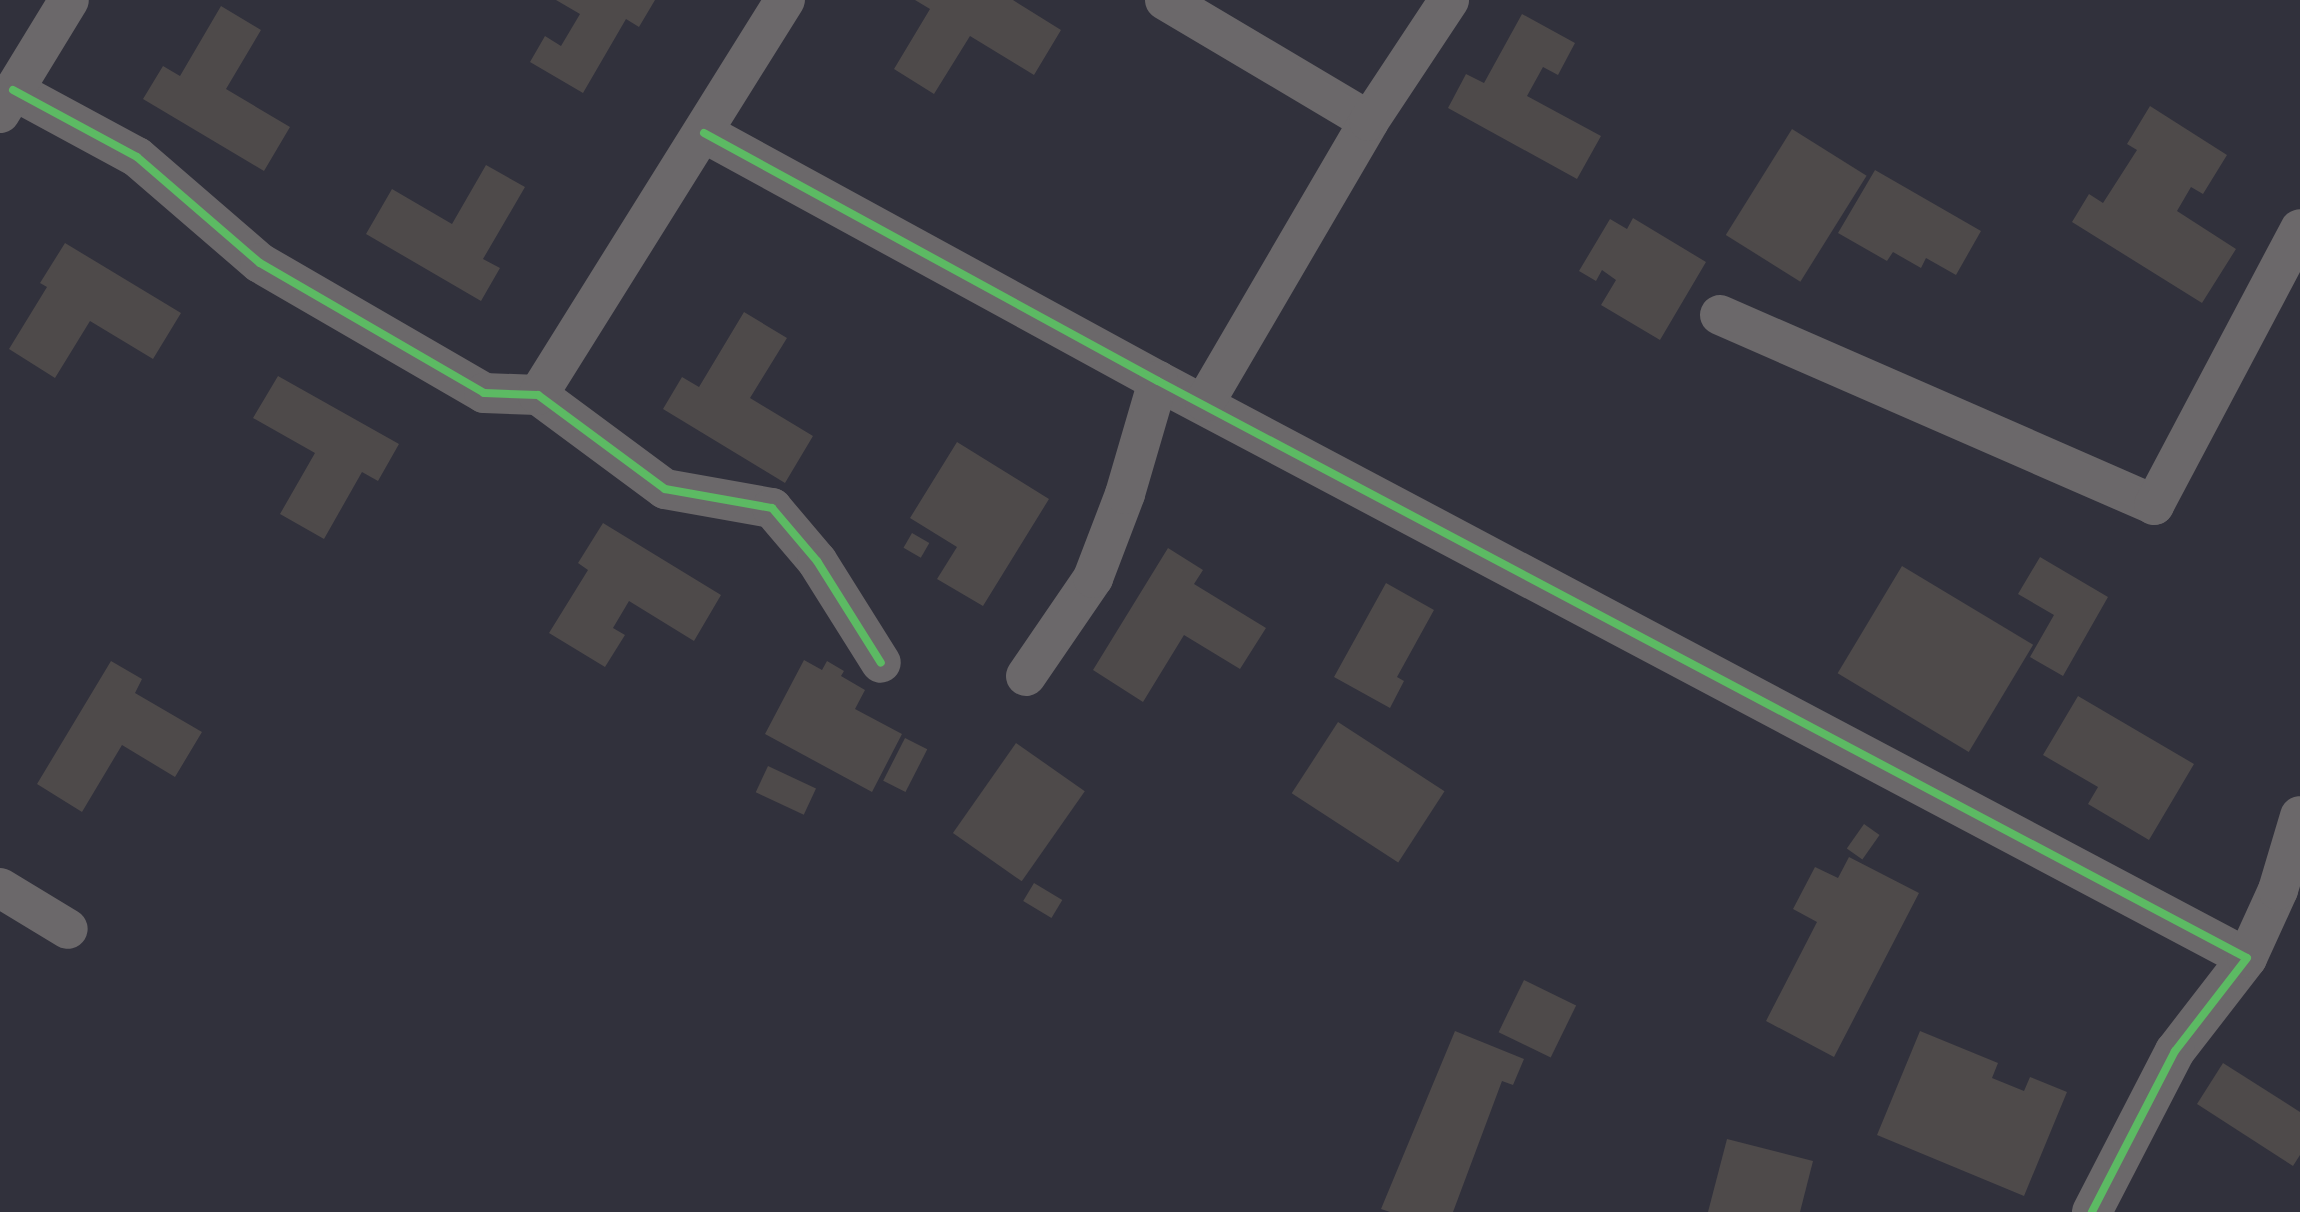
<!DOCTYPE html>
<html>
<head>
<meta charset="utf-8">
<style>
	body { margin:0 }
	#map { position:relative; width:2300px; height:1212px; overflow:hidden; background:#31313c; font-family:"Crimson Pro",serif }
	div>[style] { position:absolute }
	.building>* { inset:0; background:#4e4a4a; transform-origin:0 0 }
	.street>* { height:40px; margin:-20px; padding:0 20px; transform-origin:20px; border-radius:20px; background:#6b686a }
	.cycleway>* { height:8px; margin:-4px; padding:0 4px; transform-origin:4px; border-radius:4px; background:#5cba63 }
	span { translate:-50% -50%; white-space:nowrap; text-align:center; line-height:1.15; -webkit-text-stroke:7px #2d2d40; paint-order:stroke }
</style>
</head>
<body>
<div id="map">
	<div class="building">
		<i style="clip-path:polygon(556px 0,655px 0,639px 27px,626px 19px,583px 93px,530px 62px,545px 36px,561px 46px,580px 14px)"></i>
		<i style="clip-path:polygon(915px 0,1013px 0,1061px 30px,1034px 75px,970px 36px,934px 94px,894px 69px,930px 9px)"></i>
		<i style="clip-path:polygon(221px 6px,261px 30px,226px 89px,290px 127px,264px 171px,143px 99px,163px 66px,180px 76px)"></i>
		<i style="clip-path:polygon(1522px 14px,1575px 43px,1558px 75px,1543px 67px,1527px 96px,1601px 136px,1577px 179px,1448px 108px,1466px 74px,1484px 83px)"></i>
		<i style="clip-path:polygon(2150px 106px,2227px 155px,2203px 194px,2191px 187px,2177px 211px,2236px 249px,2202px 303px,2072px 222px,2089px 194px,2103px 203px,2137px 150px,2127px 144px)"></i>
		<i style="left:1792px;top:129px;width:88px;height:125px;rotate:32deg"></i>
		<i style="clip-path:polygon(486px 165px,525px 187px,483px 259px,500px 268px,481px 301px,366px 234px,392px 189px,452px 224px)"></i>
		<i style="clip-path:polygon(1875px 170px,1981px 231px,1956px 275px,1926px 258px,1921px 268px,1893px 252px,1887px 261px,1838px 233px)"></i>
		<i style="clip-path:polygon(1633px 218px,1706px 262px,1660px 340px,1601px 305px,1616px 280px,1602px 270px,1596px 281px,1579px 271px,1610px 219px,1627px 229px)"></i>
		<i style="clip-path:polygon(65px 243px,181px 313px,153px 359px,90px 321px,55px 378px,9px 349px,47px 287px,40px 283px)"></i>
		<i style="clip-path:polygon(744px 312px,787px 338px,750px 398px,813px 436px,785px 483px,663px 409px,682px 377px,699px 387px)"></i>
		<i style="clip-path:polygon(278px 376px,399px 444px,378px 481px,362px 472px,324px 539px,280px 514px,315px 453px,253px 418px)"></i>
		<i style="clip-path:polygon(957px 442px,1049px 499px,983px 606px,937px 579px,957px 547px,910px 518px)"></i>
		<i style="clip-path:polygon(603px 523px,721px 595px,694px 641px,629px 601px,613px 628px,625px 635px,605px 667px,549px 633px,588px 570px,578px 563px)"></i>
		<i style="left:912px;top:533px;width:20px;height:17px;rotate:30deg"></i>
		<i style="clip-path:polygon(1168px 548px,1203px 570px,1194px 584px,1266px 628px,1240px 669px,1184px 635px,1143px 702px,1093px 670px)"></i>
		<i style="clip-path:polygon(2040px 557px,2108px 597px,2063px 676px,2030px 657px,2054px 615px,2018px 594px)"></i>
		<i style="left:1902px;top:566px;width:153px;height:125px;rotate:31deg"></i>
		<i style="clip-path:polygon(1386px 583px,1434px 610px,1397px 677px,1404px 681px,1390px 708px,1334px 677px)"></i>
		<i style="clip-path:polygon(804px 660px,822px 670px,827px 661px,844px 671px,841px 676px,865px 690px,855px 709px,902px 734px,872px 792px,765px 734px)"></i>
		<i style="clip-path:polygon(111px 661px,142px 679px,135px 693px,202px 732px,175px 777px,122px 745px,82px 812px,37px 784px)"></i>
		<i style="clip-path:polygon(2078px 696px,2194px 764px,2149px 840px,2088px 804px,2098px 787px,2043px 755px)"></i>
		<i style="left:1338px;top:722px;width:127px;height:85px;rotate:33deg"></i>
		<i style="left:905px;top:738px;width:25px;height:48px;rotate:27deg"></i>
		<i style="left:1016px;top:743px;width:84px;height:110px;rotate:35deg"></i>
		<i style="left:768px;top:766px;width:53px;height:29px;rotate:25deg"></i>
		<i style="left:1864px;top:824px;width:19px;height:30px;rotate:35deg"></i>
		<i style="clip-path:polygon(1849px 857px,1919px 893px,1834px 1057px,1766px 1021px,1817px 922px,1793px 909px,1815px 867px,1838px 878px)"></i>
		<i style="left:1034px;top:883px;width:33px;height:21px;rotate:31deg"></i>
		<i style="left:1524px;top:980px;width:58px;height:58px;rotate:26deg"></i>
		<i style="clip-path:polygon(1455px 1031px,1524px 1059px,1513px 1085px,1502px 1081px,1453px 1212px,1390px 1212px,1381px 1209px)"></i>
		<i style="clip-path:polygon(1920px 1031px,1998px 1063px,1992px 1078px,2024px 1091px,2030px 1077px,2067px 1092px,2024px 1196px,1877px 1135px)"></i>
		<i style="clip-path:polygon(2223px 1063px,2300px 1112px,2300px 1155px,2293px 1166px,2197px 1104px)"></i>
		<i style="clip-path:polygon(1727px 1139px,1813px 1161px,1800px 1212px,1708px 1212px)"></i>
	</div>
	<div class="street">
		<i style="left:1165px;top:0;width:237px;rotate:30.7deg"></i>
		<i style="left:13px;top:90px;width:141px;rotate:28.4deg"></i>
		<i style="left:137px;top:157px;width:162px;rotate:40.8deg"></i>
		<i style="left:260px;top:263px;width:259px;rotate:30.1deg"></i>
		<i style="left:484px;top:393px;width:54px;rotate:2.1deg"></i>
		<i style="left:538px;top:395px;width:158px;rotate:36.5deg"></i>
		<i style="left:665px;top:489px;width:109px;rotate:10.1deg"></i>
		<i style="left:772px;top:508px;width:70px;rotate:49.7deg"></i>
		<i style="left:817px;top:561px;width:120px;rotate:57.9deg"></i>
		<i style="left:0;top:113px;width:132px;rotate:-58.6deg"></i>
		<i style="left:704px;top:133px;width:517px;rotate:28.65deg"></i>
		<i style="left:1158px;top:381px;width:1232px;rotate:27.92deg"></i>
		<i style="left:2247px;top:958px;width:118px;rotate:127.7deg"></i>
		<i style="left:2175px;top:1051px;width:181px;rotate:117.3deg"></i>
		<i style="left:1720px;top:315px;width:474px;rotate:23.6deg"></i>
		<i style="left:2154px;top:505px;width:312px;rotate:-62.1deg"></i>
		<i style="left:538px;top:395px;width:466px;rotate:-58deg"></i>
		<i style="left:1205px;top:402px;width:325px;rotate:-59.7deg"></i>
		<i style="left:1369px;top:121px;width:145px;rotate:-56.5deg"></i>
		<i style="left:1026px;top:676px;width:119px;rotate:-55.6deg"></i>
		<i style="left:1093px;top:578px;width:90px;rotate:-69.1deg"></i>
		<i style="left:1125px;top:494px;width:118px;rotate:-73.7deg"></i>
		<i style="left:0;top:888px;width:79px;rotate:31.1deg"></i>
		<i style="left:2247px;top:958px;width:75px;rotate:-65.5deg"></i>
		<i style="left:2278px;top:890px;width:77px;rotate:-73.4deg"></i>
	</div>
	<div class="cycleway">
		<i style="left:13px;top:90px;width:141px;rotate:28.4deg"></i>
		<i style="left:137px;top:157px;width:162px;rotate:40.8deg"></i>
		<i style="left:260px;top:263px;width:259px;rotate:30.1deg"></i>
		<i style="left:484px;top:393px;width:54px;rotate:2.1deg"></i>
		<i style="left:538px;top:395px;width:158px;rotate:36.5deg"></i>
		<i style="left:665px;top:489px;width:109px;rotate:10.1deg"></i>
		<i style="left:772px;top:508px;width:70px;rotate:49.7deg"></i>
		<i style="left:817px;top:561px;width:120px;rotate:57.9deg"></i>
		<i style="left:704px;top:133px;width:517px;rotate:28.65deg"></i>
		<i style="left:1158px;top:381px;width:1232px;rotate:27.92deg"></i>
		<i style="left:2247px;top:958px;width:118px;rotate:127.7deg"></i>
		<i style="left:2175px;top:1051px;width:181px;rotate:117.3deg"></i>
	</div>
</div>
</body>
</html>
